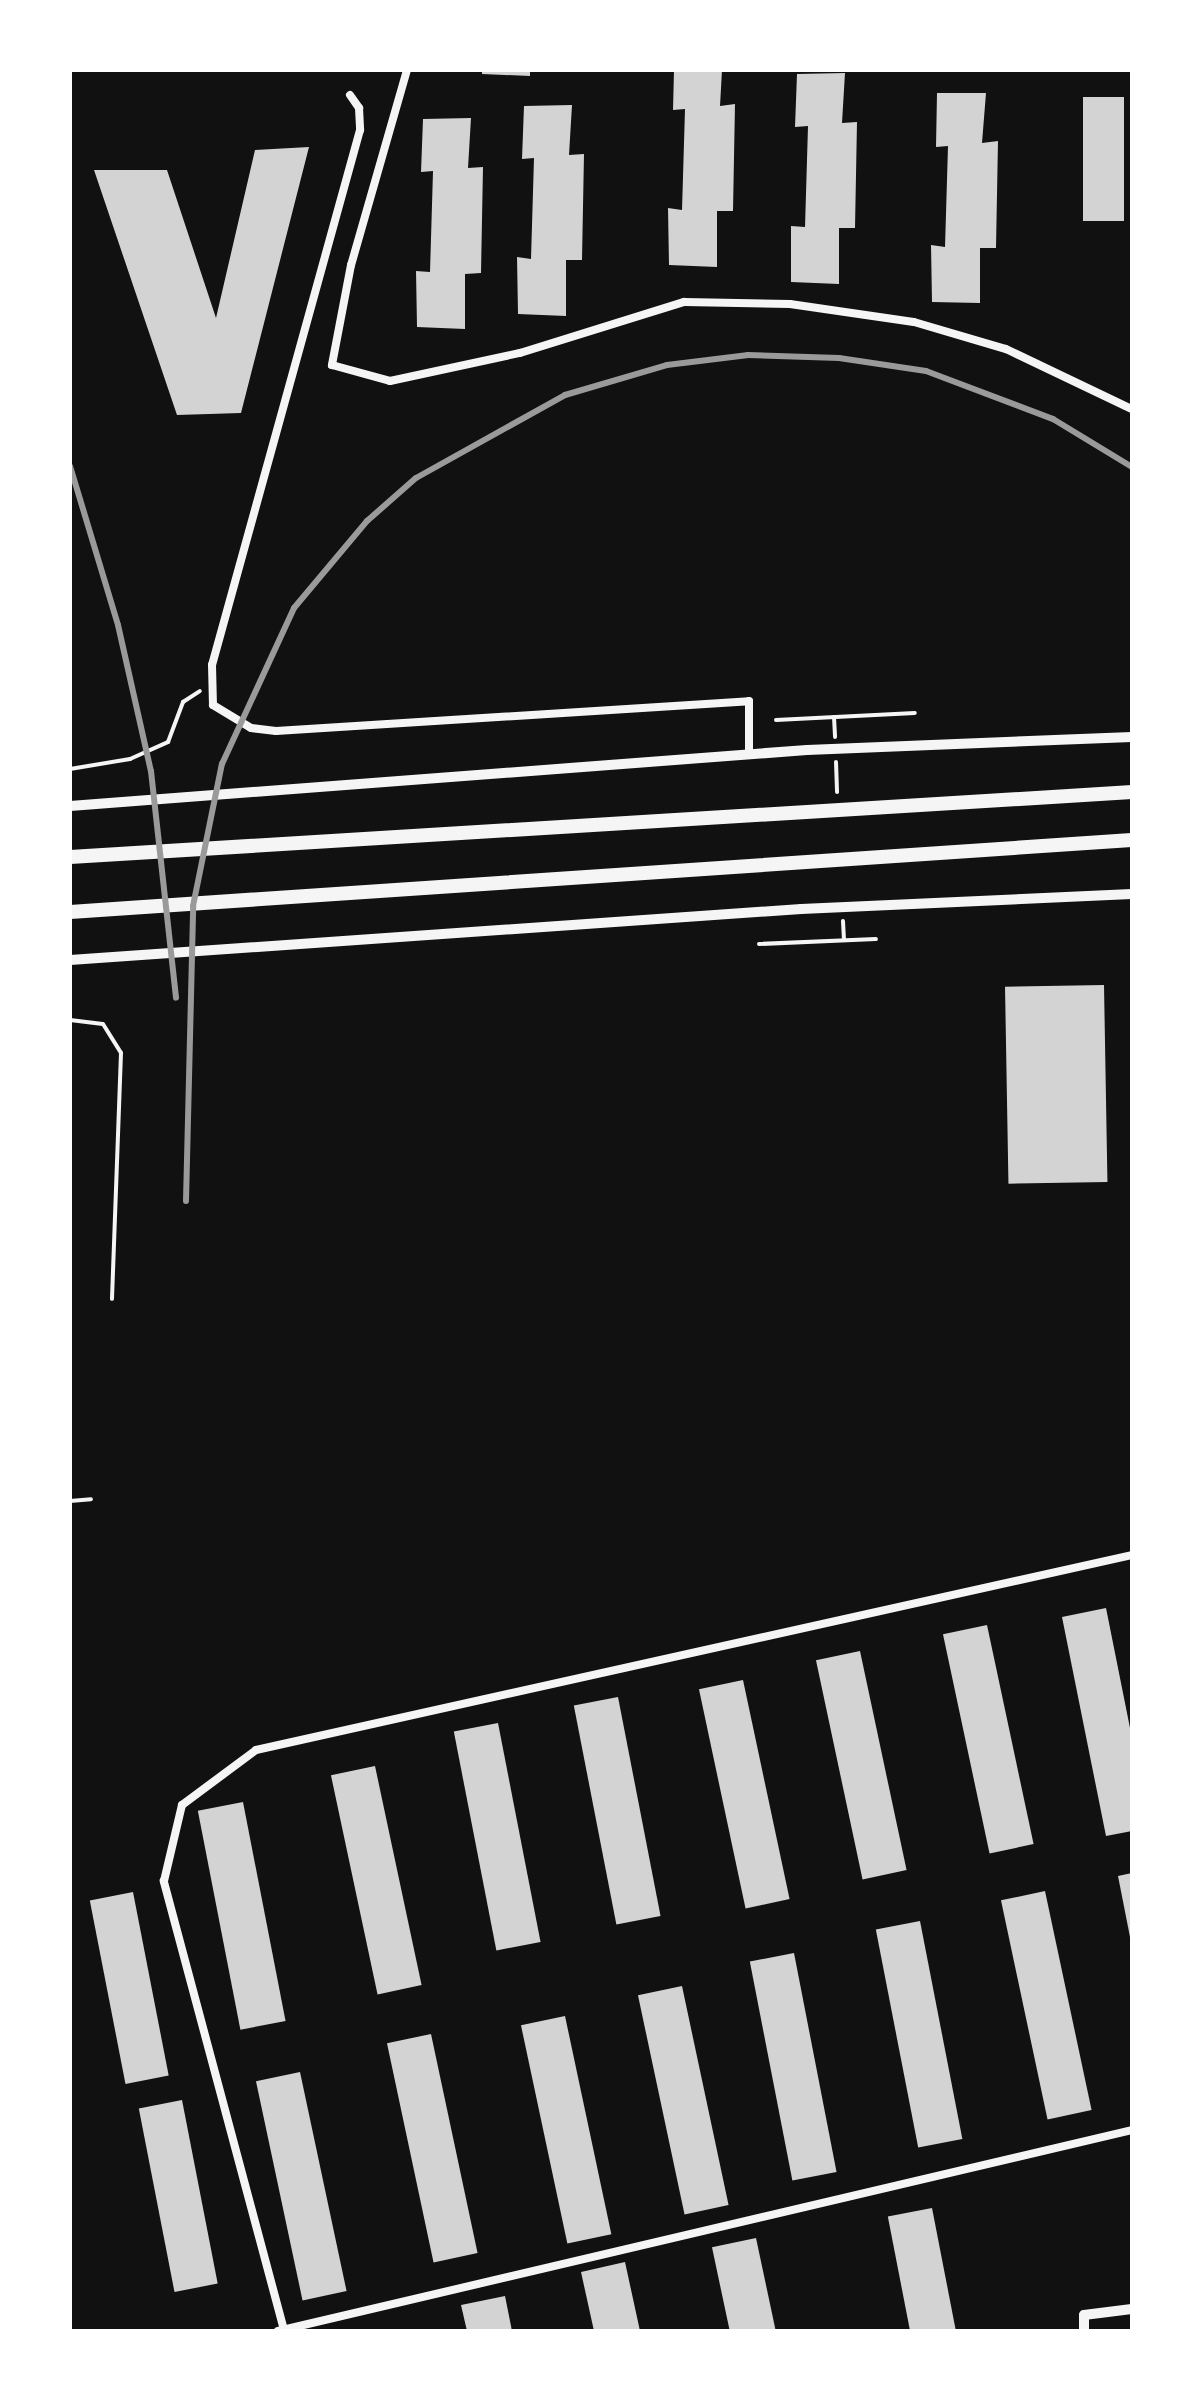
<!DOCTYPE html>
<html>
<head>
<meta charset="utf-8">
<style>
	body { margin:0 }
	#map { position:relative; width:1202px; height:2401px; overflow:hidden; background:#111; font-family:Lato,sans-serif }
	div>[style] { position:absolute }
	.building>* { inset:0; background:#d3d3d3; transform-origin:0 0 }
	.path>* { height:4px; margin:-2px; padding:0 2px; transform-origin:2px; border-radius:2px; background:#f5f5f5 }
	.service>* { height:4px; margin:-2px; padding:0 2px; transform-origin:2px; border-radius:2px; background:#f5f5f5 }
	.minor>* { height:8px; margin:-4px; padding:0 4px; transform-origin:4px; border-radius:4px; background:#f5f5f5 }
	.tertiary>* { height:10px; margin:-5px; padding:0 5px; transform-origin:5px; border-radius:5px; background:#f5f5f5 }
	.trunk>* { height:14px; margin:-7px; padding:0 7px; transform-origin:7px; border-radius:7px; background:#f5f5f5 }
	.rail>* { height:6px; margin:-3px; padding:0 3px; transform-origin:3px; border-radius:3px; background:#9a9a9a }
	span { translate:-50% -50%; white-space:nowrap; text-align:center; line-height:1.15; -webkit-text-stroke:8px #fff; paint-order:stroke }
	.frame { position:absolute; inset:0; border:72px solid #fff; pointer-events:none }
</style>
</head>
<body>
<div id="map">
	<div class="building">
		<i style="clip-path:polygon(482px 70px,530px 70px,530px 76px,482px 74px)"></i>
		<i style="clip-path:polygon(674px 70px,722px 70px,720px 106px,735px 104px,733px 211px,717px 211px,717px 267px,669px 265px,668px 208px,682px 210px,685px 109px,673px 110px)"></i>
		<i style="clip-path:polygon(845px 73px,842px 123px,857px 122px,855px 228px,839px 228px,839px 284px,791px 282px,791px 226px,805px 227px,808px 126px,795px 127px,797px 74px)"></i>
		<i style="clip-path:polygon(937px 93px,986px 93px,982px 143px,998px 141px,996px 248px,980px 248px,980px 303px,932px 302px,931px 245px,945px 247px,948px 146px,936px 147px)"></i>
		<i style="left:1083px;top:97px;width:41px;height:124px"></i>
		<i style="clip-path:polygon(572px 105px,569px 155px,584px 154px,582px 260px,566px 260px,566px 316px,518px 314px,517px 257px,531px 259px,534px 158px,522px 159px,524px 106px)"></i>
		<i style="clip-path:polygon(471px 118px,468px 168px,483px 167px,481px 273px,465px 274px,465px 329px,417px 327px,416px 271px,430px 272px,433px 171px,421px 172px,423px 119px)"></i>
		<i style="clip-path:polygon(309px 147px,241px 413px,177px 415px,94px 170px,167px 170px,216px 318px,255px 150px)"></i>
		<i style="left:1104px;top:985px;width:197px;height:99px;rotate:89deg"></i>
		<i style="clip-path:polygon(1106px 1608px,1132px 1738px,1132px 1831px,1106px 1836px,1062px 1617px)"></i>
		<i style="left:987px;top:1625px;width:224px;height:45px;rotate:78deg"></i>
		<i style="left:860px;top:1651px;width:224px;height:45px;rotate:78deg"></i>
		<i style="left:743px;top:1680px;width:224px;height:45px;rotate:78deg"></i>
		<i style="left:618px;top:1697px;width:223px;height:45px;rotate:79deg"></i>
		<i style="left:498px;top:1723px;width:223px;height:45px;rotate:79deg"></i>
		<i style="left:375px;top:1766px;width:224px;height:45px;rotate:78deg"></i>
		<i style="left:243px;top:1802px;width:223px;height:46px;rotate:79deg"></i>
		<i style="clip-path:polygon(1132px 1873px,1132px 1937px,1130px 1937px,1118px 1876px)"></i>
		<i style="left:1045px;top:1891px;width:224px;height:45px;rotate:78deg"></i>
		<i style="left:133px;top:1892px;width:187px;height:44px;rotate:79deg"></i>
		<i style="left:920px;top:1921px;width:222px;height:45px;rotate:79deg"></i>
		<i style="left:794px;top:1953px;width:223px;height:45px;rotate:79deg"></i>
		<i style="left:682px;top:1986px;width:224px;height:45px;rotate:78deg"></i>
		<i style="left:565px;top:2016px;width:223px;height:45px;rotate:78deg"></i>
		<i style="left:431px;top:2034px;width:224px;height:45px;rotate:78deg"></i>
		<i style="left:300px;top:2072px;width:224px;height:45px;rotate:78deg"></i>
		<i style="left:182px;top:2100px;width:187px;height:44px;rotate:79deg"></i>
		<i style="left:932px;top:2208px;width:126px;height:45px;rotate:79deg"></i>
		<i style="left:756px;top:2238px;width:95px;height:45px;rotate:78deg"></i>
		<i style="clip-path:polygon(625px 2262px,640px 2331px,594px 2331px,581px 2272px)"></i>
		<i style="clip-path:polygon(505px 2296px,512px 2331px,467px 2331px,461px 2305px)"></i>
	</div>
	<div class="path">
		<i style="left:834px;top:717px;width:20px;rotate:87deg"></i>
		<i style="left:776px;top:720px;width:139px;rotate:-2.9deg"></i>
		<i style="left:836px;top:762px;width:30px;rotate:88deg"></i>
		<i style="left:70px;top:769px;width:61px;rotate:-9.5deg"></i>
		<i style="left:130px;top:759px;width:42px;rotate:-24.1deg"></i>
		<i style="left:168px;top:742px;width:43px;rotate:-69.4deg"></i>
		<i style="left:183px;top:702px;width:20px;rotate:-33deg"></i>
		<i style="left:843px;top:921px;width:19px;rotate:87deg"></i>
		<i style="left:759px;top:944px;width:117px;rotate:-2.4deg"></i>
	</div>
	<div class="service">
		<i style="left:70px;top:1020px;width:33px;rotate:7deg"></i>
		<i style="left:103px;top:1024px;width:34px;rotate:58deg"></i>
		<i style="left:121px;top:1053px;width:246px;rotate:92.1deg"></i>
		<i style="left:70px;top:1501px;width:21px;rotate:-5deg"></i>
	</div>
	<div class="minor">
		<i style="left:407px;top:70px;width:203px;rotate:106deg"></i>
		<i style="left:351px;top:265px;width:102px;rotate:100.8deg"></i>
		<i style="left:332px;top:365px;width:60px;rotate:15.4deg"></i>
		<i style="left:390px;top:381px;width:133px;rotate:-12.2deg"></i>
		<i style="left:520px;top:353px;width:172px;rotate:-17.3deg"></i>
		<i style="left:684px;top:302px;width:106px;rotate:1.1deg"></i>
		<i style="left:790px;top:304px;width:125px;rotate:8.3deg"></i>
		<i style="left:914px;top:322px;width:96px;rotate:16.4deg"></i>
		<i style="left:1006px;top:349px;width:140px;rotate:25.5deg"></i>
		<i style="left:350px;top:95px;width:16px;rotate:55deg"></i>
		<i style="left:359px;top:108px;width:22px;rotate:87deg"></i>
		<i style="left:360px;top:130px;width:555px;rotate:105.46deg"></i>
		<i style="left:212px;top:665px;width:40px;rotate:88.6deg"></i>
		<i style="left:213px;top:705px;width:44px;rotate:31.2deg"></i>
		<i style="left:251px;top:728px;width:25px;rotate:7deg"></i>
		<i style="left:276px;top:731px;width:474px;rotate:-3.6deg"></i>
		<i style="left:749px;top:701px;width:54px;rotate:90deg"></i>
		<i style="left:284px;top:2330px;width:465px;rotate:-105deg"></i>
		<i style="left:164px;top:1881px;width:78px;rotate:-76.7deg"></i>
		<i style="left:182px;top:1805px;width:92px;rotate:-36.6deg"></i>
		<i style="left:256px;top:1750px;width:897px;rotate:-12.55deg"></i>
		<i style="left:278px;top:2331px;width:877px;rotate:-13.24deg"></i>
	</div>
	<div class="tertiary">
		<i style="left:70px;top:806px;width:739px;rotate:-4.35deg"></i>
		<i style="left:807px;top:750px;width:325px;rotate:-2.3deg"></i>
		<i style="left:70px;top:960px;width:733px;rotate:-3.99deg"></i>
		<i style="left:801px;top:909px;width:331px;rotate:-2.6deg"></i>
		<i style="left:1084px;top:2331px;width:16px;rotate:-90deg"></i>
		<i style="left:1084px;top:2315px;width:48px;rotate:-7.1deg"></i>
	</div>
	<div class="trunk">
		<i style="left:70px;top:857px;width:1064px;rotate:-3.5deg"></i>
		<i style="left:70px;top:912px;width:1064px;rotate:-3.88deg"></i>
	</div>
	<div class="rail">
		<i style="left:70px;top:466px;width:166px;rotate:73.2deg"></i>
		<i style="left:118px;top:625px;width:150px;rotate:77.3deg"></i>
		<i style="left:151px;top:771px;width:228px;rotate:83.7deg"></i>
		<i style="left:186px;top:1201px;width:295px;rotate:-88.6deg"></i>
		<i style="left:193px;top:906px;width:145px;rotate:-78.5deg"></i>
		<i style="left:222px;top:764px;width:172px;rotate:-65.2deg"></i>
		<i style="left:294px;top:608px;width:114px;rotate:-50deg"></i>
		<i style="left:367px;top:521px;width:65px;rotate:-41.3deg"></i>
		<i style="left:416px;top:478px;width:171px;rotate:-29.1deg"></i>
		<i style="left:565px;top:395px;width:106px;rotate:-16.4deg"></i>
		<i style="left:667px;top:365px;width:82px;rotate:-7deg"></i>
		<i style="left:748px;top:355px;width:91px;rotate:1.9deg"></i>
		<i style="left:839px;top:358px;width:88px;rotate:8.5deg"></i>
		<i style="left:926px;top:371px;width:136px;rotate:20.7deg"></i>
		<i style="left:1053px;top:419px;width:92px;rotate:31.3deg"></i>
	</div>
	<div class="frame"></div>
</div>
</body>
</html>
